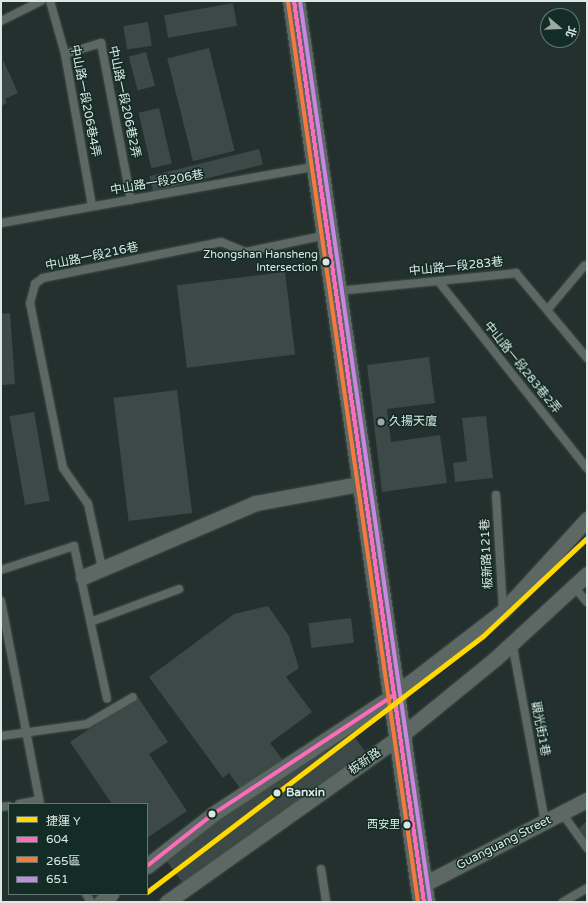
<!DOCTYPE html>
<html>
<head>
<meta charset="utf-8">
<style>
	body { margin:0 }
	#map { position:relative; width:588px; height:903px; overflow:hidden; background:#24302d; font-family:"Varela Round","Noto Sans TC",sans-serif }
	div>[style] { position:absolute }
	.building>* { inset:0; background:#3c4946; transform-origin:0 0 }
	.roads { filter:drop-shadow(0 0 1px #434e4a) drop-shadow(0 0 1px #434e4a) }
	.service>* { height:8px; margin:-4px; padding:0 4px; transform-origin:4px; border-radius:4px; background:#5d6764 }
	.minor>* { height:15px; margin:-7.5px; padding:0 7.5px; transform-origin:7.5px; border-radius:7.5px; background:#5d6764 }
	.secondary>* { height:22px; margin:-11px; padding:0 11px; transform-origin:11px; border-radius:11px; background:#5c6864 }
	.bus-1>* { height:4px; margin:-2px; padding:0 2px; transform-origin:2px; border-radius:2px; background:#fb6dba }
	.bus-2>* { height:4px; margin:-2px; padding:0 2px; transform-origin:2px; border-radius:2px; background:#f6793e }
	.bus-3>* { height:4px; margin:-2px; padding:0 2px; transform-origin:2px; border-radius:2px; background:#c787e3 }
	.metro-1>* { height:5px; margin:-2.5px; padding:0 2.5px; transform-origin:2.5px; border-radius:2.5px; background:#ffd900 }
	.dots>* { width:11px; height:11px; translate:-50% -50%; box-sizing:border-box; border:2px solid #142c26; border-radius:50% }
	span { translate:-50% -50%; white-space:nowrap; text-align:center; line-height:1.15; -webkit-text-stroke:3px #142c26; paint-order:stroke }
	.bus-label { font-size:11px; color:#dbe9e4 }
	.right { translate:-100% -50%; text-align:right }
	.street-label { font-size:12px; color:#dbe9e4 }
	.poi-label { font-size:12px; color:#dbe9e4 }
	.left { translate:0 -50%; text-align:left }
	.stop-label { font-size:12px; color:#dbe9e4; font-weight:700 }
	.frame { position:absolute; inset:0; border:2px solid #dbe9e4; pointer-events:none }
	.legend { position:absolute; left:8px; top:803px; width:140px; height:92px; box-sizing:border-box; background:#142c26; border:1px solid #647872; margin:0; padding:5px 7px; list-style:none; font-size:12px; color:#dbe9e4 }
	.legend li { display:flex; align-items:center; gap:8px; height:20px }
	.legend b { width:20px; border:1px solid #647872 }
	.north { position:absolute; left:540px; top:8px; width:40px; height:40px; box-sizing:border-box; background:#142c26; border:1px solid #647872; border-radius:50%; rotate:109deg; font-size:11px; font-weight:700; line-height:16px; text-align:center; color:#dbe9e4 }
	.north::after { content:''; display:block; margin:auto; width:14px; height:18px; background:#9ba8a4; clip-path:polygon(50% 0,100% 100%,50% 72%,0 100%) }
</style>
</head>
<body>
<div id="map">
	<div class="building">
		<i style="left:233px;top:3px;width:23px;height:70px;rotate:80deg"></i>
		<i style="left:148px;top:22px;width:24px;height:25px;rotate:81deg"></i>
		<i style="left:209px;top:48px;width:106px;height:43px;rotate:76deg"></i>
		<i style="left:146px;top:52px;width:35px;height:18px;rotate:75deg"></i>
		<i style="clip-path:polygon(3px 60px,18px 93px,5px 99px,7px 103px,1px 106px)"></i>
		<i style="left:159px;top:108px;width:57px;height:21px;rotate:77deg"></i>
		<i style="left:259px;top:149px;width:16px;height:113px;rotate:76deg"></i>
		<i style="left:285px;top:272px;width:83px;height:109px;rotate:83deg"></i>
		<i style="clip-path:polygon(10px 313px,15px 384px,1px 385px,1px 314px)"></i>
		<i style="clip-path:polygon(429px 357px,435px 403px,387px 409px,391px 442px,440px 435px,447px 483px,382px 492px,367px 365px)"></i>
		<i style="left:177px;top:390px;width:124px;height:64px;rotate:83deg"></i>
		<i style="left:34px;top:412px;width:90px;height:25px;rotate:80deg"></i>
		<i style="clip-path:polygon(486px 416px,493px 478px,455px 482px,453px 463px,467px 461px,462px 418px)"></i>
		<i style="clip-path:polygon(268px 606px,289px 636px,299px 668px,286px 677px,312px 712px,270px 743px,286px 764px,343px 722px,371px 759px,190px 893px,163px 856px,245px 795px,229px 773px,223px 778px,149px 677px,234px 614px)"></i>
		<i style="left:351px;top:618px;width:25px;height:43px;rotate:83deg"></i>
		<i style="clip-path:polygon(137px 696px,168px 742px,149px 754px,187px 811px,147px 838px,147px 804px,112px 804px,70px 742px)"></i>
		<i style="clip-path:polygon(587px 821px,587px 844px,576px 831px)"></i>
	</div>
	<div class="roads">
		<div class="service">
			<i style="left:50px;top:1px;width:55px;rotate:74.2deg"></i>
			<i style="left:65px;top:54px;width:154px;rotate:79.9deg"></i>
			<i style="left:1px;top:21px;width:45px;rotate:-26.6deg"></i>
			<i style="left:65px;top:54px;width:38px;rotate:-17deg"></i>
			<i style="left:101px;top:43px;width:160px;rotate:79.2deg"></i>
			<i style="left:1px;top:223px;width:321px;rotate:-10.2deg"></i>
			<i style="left:439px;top:282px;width:238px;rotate:51.5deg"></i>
			<i style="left:337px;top:291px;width:180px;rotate:-5.7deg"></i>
			<i style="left:516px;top:273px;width:111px;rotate:50.1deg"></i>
			<i style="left:548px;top:309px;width:57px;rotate:-49.9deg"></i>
			<i style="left:496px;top:495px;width:116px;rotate:86.5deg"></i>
			<i style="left:102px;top:568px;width:66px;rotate:-102.3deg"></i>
			<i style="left:88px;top:504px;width:44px;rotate:-124.8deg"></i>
			<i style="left:63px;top:468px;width:168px;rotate:-101.3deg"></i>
			<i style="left:30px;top:303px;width:20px;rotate:-75deg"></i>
			<i style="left:35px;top:284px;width:10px;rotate:-37deg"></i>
			<i style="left:43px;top:278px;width:182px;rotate:-11.4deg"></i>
			<i style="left:221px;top:242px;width:27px;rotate:22deg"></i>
			<i style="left:246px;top:252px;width:83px;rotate:-11.9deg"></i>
			<i style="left:1px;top:570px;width:77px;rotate:-18.2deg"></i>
			<i style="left:74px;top:546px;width:156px;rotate:77.8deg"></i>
			<i style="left:574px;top:587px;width:20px;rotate:49deg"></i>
			<i style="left:1px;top:601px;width:207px;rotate:79.1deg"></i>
			<i style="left:93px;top:621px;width:92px;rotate:-20.4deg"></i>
			<i style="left:512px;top:642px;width:182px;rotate:79.6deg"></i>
			<i style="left:1px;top:736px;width:87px;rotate:-7.9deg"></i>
			<i style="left:87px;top:724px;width:53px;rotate:-30.4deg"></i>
			<i style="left:19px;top:804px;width:20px;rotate:-11deg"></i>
			<i style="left:1px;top:807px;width:8px;rotate:-7deg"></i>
			<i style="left:562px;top:813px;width:43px;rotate:54.5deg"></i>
			<i style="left:321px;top:869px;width:33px;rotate:81deg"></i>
			<i style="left:86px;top:894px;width:9px;rotate:58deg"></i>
			<i style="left:563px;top:902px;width:28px;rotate:-30deg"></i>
		</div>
		<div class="minor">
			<i style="left:83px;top:577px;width:188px;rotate:-23.2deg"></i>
			<i style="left:256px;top:503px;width:110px;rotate:-10.5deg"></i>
			<i style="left:147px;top:866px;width:84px;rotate:-38.2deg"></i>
			<i style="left:213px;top:814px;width:217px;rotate:-33.3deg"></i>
			<i style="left:394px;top:695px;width:138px;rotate:-37.6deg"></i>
			<i style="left:503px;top:611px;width:125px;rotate:-47.6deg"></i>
			<i style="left:422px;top:885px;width:186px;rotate:-27.3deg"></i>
			<i style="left:101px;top:902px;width:13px;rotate:-39deg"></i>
			<i style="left:167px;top:902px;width:283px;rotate:-35.4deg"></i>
			<i style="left:398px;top:738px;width:127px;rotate:-39.2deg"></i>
			<i style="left:496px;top:658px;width:124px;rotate:-42.7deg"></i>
		</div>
		<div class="secondary">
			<i style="left:294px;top:1px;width:910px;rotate:81.79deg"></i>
		</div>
	</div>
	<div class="bus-1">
		<i style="left:294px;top:1px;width:910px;rotate:81.79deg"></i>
		<i style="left:147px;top:866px;width:84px;rotate:-38.2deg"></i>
		<i style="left:213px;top:814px;width:217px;rotate:-33.3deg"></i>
	</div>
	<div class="bus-2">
		<i style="left:288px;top:2px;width:909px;rotate:81.78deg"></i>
	</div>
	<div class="bus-3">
		<i style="left:300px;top:1px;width:909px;rotate:81.78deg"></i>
	</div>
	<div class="metro-1">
		<i style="left:147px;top:892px;width:422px;rotate:-37.3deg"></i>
		<i style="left:483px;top:636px;width:143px;rotate:-43.3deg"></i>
	</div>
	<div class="dots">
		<i style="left:326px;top:262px;background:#dbe9e4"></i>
		<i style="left:381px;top:422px;background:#9ba8a4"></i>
		<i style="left:277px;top:793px;background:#dbe9e4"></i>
		<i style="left:212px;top:814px;background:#dbe9e4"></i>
		<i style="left:407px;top:825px;background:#dbe9e4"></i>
	</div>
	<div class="bus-label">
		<span class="right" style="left:318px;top:262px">Zhongshan Hansheng<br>Intersection</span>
		<span class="right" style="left:400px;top:825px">西安里</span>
	</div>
	<div class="street-label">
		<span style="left:85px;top:101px;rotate:79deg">中山路一段206巷4弄</span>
		<span style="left:124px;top:102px;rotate:78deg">中山路一段206巷2弄</span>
		<span style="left:157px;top:183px;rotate:-10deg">中山路一段206巷</span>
		<span style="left:92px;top:257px;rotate:-12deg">中山路一段216巷</span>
		<span style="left:456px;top:267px;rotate:-6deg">中山路一段283巷</span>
		<span style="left:522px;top:368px;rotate:51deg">中山路一段283巷2弄</span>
		<span style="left:487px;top:554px;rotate:-93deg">板新路121巷</span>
		<span style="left:540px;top:729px;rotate:79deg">觀光街1巷</span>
		<span style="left:365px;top:762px;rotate:-35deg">板新路</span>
		<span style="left:504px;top:843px;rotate:-27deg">Guanguang Street</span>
	</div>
	<div class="poi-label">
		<span class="left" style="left:389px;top:422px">久揚天廈</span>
	</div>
	<div class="stop-label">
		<span class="left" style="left:286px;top:793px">Banxin</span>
	</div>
	<div class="frame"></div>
	<ul class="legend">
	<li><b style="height:5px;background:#ffd900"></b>捷運 Y</li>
	<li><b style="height:5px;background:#fb6dba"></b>604</li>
	<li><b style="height:5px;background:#f6793e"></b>265區</li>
	<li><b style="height:5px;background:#c787e3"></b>651</li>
	</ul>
	<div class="north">北</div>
</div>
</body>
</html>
